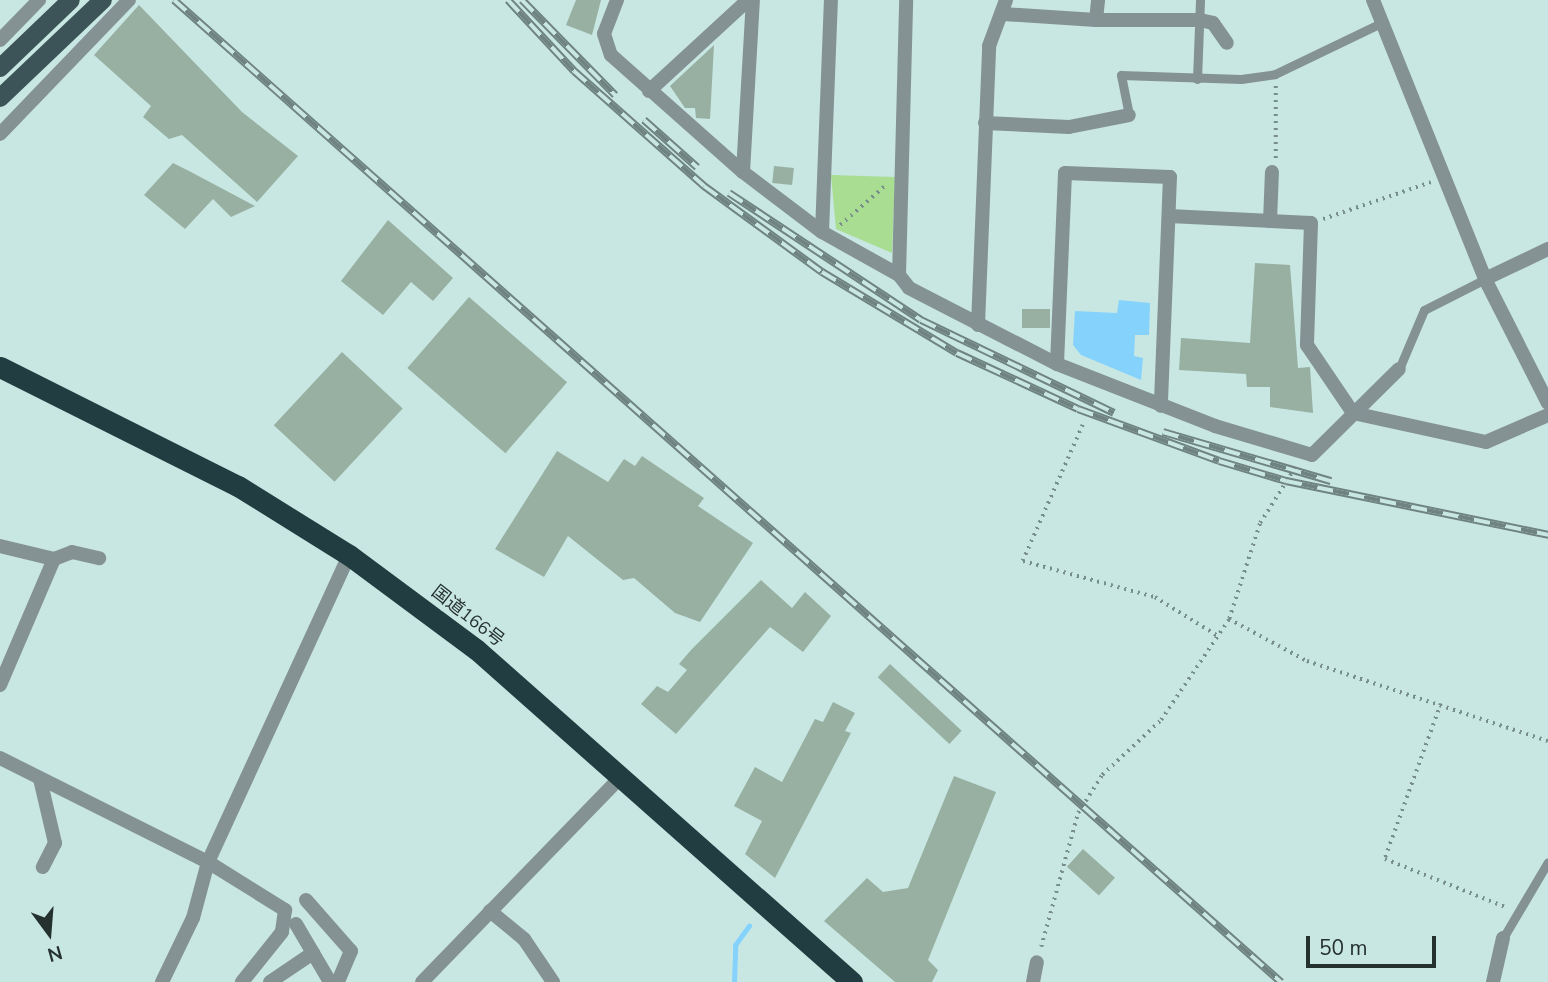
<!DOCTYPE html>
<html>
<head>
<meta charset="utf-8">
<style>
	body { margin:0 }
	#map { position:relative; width:1548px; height:982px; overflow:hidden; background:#c8e7e2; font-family:"Nunito Sans","Noto Sans JP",sans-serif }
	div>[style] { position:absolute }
	.green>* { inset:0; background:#a8dd92 }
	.water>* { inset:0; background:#85d3fc }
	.stream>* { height:5px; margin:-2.5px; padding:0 2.5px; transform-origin:2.5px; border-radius:2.5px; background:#85d3fc }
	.building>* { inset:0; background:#97b0a2; transform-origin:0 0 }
	.path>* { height:3.5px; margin-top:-1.75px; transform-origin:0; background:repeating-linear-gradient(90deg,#788e8a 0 2px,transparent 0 7px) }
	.lane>* { height:9px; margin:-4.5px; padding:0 4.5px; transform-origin:4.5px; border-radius:4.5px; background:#859294 }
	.street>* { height:14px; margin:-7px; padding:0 7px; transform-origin:7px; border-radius:7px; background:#859294 }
	.primary>* { height:18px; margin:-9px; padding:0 9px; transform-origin:9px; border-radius:9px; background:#3c5357 }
	.highway>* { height:21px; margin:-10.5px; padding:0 10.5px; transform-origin:10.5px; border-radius:10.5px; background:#223d41 }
	.rail>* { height:8px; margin-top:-4px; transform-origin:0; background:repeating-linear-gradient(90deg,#c8e7e2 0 16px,#6f8380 0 32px); box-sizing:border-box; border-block:2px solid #6f8380 }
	span { translate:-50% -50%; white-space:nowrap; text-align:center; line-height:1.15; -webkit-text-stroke:7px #c8e7e2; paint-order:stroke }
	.street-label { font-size:18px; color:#25312f }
	.north { position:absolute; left:14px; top:898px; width:70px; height:70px; -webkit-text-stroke:5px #c8e7e2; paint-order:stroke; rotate:164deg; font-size:19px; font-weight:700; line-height:28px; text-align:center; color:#25312f }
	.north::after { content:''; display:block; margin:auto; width:24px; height:32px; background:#25312f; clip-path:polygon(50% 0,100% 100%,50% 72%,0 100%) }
	.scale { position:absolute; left:1306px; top:936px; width:130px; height:32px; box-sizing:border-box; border:4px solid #25312f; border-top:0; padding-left:9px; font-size:21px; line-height:24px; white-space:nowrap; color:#25312f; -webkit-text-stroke:5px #c8e7e2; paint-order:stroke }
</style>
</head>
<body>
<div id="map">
	<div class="green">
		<i style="clip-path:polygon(831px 175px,895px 177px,892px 253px,836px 229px)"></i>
	</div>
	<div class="water">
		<i style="clip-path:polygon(1119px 300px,1150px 303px,1149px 335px,1135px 335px,1134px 356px,1143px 358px,1141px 380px,1081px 355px,1073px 345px,1075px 311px,1117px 313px)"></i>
	</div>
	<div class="stream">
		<i style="left:734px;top:982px;width:37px;rotate:-88deg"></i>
		<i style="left:735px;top:945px;width:24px;rotate:-54deg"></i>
	</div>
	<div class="building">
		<i style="clip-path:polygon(576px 0,601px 0,592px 35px,566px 25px)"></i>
		<i style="clip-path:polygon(139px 5px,242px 112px,298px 156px,257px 202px,182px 135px,169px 139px,143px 117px,151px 106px,94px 55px)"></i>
		<i style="clip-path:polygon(714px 45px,710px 119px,696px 118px,695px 108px,685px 108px,670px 86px)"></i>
		<i style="clip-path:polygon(173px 163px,189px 171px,255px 206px,231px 217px,213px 199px,185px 229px,144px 195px)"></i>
		<i style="left:774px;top:166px;width:20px;height:17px;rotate:6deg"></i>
		<i style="clip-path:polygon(388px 220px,453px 278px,433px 301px,411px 282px,383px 315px,341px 281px)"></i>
		<i style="clip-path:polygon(1255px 263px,1290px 265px,1298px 368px,1310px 367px,1313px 413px,1270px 407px,1270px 387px,1247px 387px,1246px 374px,1179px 370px,1181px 338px,1250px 343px)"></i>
		<i style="left:469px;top:297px;width:130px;height:94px;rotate:41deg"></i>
		<i style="left:1022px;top:309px;width:28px;height:19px"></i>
		<i style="left:342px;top:352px;width:83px;height:100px;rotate:43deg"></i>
		<i style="clip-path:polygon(557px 451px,608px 482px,624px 459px,635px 466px,642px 456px,704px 498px,698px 506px,753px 543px,700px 622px,675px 613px,634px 578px,623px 580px,568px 536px,544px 577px,495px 549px)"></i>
		<i style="clip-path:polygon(761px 580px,792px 608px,805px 592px,831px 616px,803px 652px,770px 627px,676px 734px,641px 704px,657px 686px,668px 692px,687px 670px,679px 664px,691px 650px)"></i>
		<i style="left:890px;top:664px;width:98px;height:18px;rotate:43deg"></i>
		<i style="clip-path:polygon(833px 702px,855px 713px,845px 731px,851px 733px,775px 878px,745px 854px,762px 821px,734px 806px,755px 767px,782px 782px,815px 719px,823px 722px)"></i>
		<i style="clip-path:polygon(954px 776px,996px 792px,928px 960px,938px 970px,932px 982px,895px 982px,824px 921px,867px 878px,883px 892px,908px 888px)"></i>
		<i style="left:1083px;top:849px;width:43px;height:24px;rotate:42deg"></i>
	</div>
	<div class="path">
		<i style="left:1276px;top:86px;width:73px;rotate:90deg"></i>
		<i style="left:1323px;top:219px;width:114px;rotate:-18.9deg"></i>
		<i style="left:840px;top:225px;width:62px;rotate:-41.1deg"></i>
		<i style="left:1083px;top:425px;width:149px;rotate:113.8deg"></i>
		<i style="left:1023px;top:561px;width:137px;rotate:15.3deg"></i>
		<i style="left:1155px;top:597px;width:74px;rotate:31.8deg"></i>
		<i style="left:1229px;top:619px;width:89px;rotate:28.3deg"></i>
		<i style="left:1307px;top:661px;width:254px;rotate:18.4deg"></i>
		<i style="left:1441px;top:704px;width:165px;rotate:109.9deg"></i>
		<i style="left:1385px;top:859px;width:132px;rotate:21.7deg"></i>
		<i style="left:1041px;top:947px;width:139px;rotate:-74.6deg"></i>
		<i style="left:1078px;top:813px;width:45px;rotate:-57.7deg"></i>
		<i style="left:1102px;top:775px;width:81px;rotate:-43deg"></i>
		<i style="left:1161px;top:720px;width:122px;rotate:-56deg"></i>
		<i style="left:1229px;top:619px;width:101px;rotate:-72.1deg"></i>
		<i style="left:1260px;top:523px;width:67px;rotate:-57.7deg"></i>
	</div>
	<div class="lane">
		<i style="left:1197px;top:79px;width:79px;rotate:-87.8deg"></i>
		<i style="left:1129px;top:115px;width:41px;rotate:-101.3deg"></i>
		<i style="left:1121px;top:75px;width:120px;rotate:1.9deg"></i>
		<i style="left:1241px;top:79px;width:34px;rotate:-8deg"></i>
		<i style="left:1275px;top:74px;width:120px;rotate:-25.7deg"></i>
		<i style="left:1399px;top:369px;width:64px;rotate:-67deg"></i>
		<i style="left:1424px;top:310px;width:68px;rotate:-26.9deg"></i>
		<i style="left:1503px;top:938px;width:88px;rotate:-59.4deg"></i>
	</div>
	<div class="street">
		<i style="left:617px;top:0;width:36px;rotate:111deg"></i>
		<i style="left:604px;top:34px;width:22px;rotate:72deg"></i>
		<i style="left:611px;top:55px;width:176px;rotate:41.6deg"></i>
		<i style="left:743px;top:172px;width:99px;rotate:37.2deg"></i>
		<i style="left:822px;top:232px;width:88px;rotate:29.2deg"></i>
		<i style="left:899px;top:275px;width:16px;rotate:52deg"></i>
		<i style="left:909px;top:288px;width:166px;rotate:27.2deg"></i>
		<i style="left:1057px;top:364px;width:170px;rotate:21.4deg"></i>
		<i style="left:1215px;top:426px;width:101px;rotate:16.6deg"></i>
		<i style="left:1312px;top:455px;width:122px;rotate:-44.7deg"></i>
		<i style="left:1373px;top:0;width:301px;rotate:68.1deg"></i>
		<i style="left:1485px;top:279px;width:139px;rotate:63.1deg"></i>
		<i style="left:1003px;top:14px;width:93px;rotate:3.7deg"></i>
		<i style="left:1096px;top:20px;width:20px;rotate:-84deg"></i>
		<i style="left:1096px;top:20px;width:104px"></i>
		<i style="left:1200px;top:20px;width:13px;rotate:13deg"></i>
		<i style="left:1213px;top:23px;width:24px;rotate:55deg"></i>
		<i style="left:0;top:40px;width:56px;rotate:-45.7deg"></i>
		<i style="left:649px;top:91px;width:134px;rotate:-42.6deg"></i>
		<i style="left:985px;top:123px;width:84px;rotate:2.7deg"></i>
		<i style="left:1069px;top:127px;width:61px;rotate:-11.3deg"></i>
		<i style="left:0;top:134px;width:186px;rotate:-46.1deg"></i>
		<i style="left:743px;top:172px;width:172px;rotate:-86.7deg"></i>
		<i style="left:1169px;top:216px;width:142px;rotate:2.8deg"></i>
		<i style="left:1311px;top:223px;width:122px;rotate:91.9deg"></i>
		<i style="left:1307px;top:345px;width:82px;rotate:55.9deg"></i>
		<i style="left:1353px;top:413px;width:136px;rotate:12.3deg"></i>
		<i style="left:1486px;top:442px;width:68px;rotate:-23.5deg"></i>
		<i style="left:1270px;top:221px;width:49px;rotate:-87.7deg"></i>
		<i style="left:822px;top:232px;width:232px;rotate:-87.8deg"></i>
		<i style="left:899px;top:275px;width:275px;rotate:-88.5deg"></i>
		<i style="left:1485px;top:279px;width:70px;rotate:-25.5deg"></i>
		<i style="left:978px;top:325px;width:279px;rotate:-87.7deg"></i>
		<i style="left:989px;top:46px;width:49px;rotate:-69.7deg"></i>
		<i style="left:1057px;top:364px;width:191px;rotate:-87.6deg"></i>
		<i style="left:1065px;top:173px;width:105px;rotate:2.2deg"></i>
		<i style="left:1170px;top:177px;width:229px;rotate:92.3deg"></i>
		<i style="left:0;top:546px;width:56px;rotate:13.5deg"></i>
		<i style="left:54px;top:559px;width:19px;rotate:-21deg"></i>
		<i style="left:72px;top:552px;width:28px;rotate:13deg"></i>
		<i style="left:0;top:685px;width:137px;rotate:-66.8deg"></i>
		<i style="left:0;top:758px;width:233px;rotate:26.6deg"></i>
		<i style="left:208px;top:862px;width:91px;rotate:31.9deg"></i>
		<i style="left:285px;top:910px;width:22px;rotate:98deg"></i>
		<i style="left:282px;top:932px;width:64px;rotate:128.7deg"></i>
		<i style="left:40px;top:779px;width:66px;rotate:76.8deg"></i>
		<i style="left:55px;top:843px;width:27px;rotate:117deg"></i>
		<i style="left:306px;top:900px;width:68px;rotate:48.6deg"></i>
		<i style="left:351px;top:951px;width:34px;rotate:113deg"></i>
		<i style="left:490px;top:911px;width:44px;rotate:39.5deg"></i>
		<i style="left:524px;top:939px;width:52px;rotate:56deg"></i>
		<i style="left:296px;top:924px;width:67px;rotate:59.6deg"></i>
		<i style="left:162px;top:982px;width:71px;rotate:-64.2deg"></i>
		<i style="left:193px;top:918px;width:58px;rotate:-75deg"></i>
		<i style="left:208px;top:862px;width:338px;rotate:-65.3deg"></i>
		<i style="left:270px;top:982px;width:52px;rotate:-34deg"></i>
		<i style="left:422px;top:982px;width:284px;rotate:-45.9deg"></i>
		<i style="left:1033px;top:982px;width:20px;rotate:-79deg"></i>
		<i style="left:1493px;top:982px;width:45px;rotate:-77.2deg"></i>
	</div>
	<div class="primary">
		<i style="left:0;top:68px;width:98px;rotate:-43.8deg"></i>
		<i style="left:0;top:98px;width:142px;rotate:-43.6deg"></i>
	</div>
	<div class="highway">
		<i style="left:0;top:367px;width:266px;rotate:26.6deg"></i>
		<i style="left:238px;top:486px;width:131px;rotate:31.9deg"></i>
		<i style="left:349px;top:555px;width:159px;rotate:36.6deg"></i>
		<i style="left:477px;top:650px;width:501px;rotate:41.52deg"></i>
	</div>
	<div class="rail">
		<i style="left:174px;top:0;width:1480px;rotate:41.58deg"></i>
		<i style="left:508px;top:0;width:97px;rotate:47.1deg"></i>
		<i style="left:574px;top:71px;width:174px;rotate:41.5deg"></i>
		<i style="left:704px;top:186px;width:146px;rotate:36.1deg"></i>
		<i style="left:822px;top:272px;width:157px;rotate:31deg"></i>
		<i style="left:957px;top:353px;width:133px;rotate:24.8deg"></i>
		<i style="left:1078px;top:409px;width:150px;rotate:20.2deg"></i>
		<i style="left:1219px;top:461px;width:70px;rotate:16.6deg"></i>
		<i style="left:1286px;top:481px;width:268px;rotate:11.6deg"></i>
		<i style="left:522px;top:0;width:133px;rotate:45.6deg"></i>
		<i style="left:644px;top:120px;width:71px;rotate:41.6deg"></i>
		<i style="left:729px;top:193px;width:230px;rotate:33.5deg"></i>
		<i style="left:921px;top:320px;width:214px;rotate:25.7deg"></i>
		<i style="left:1163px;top:432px;width:175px;rotate:16.3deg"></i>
	</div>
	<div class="street-label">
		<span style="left:468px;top:616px;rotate:38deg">国道166号</span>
	</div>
	<div class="north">N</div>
	<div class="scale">50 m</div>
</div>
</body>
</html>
